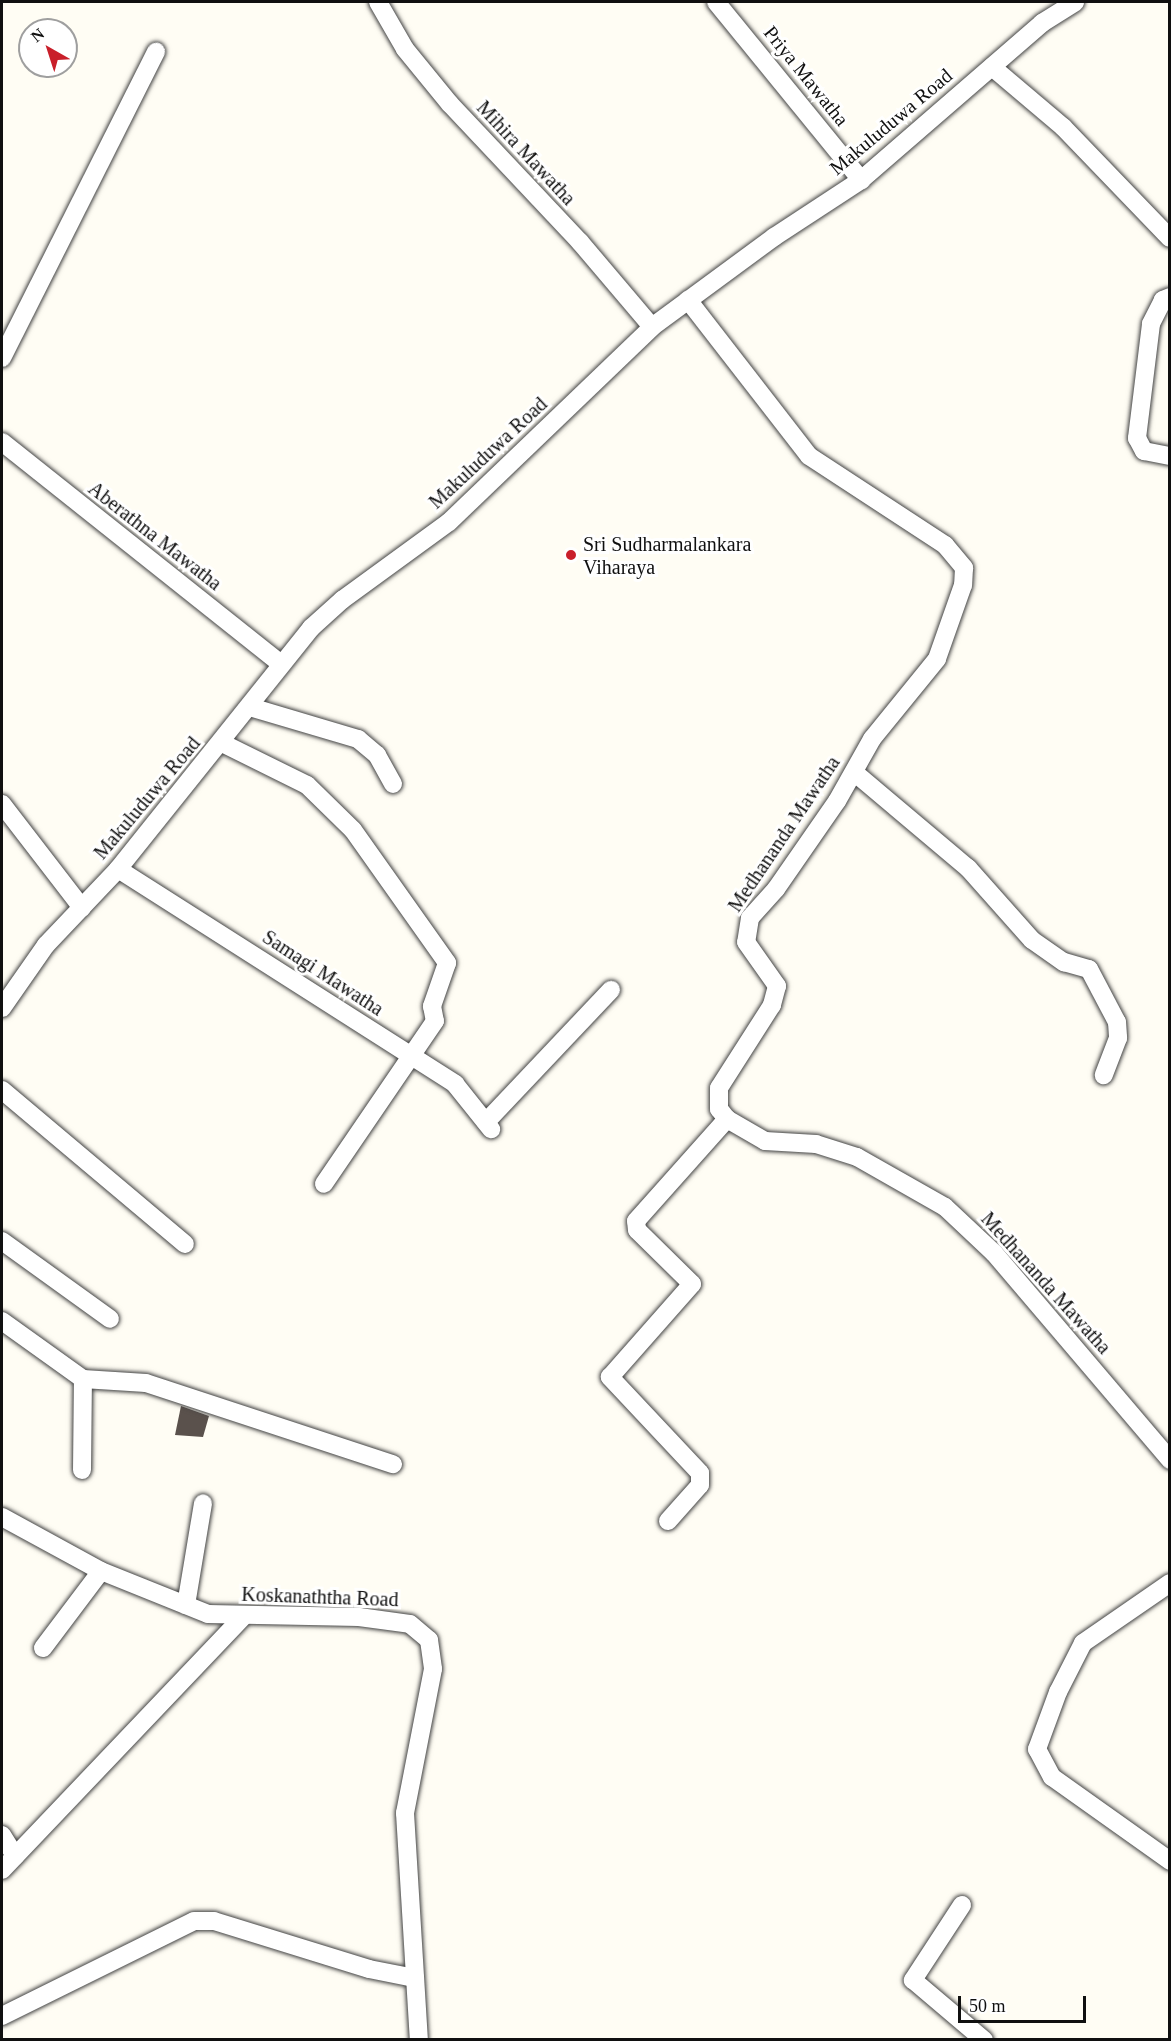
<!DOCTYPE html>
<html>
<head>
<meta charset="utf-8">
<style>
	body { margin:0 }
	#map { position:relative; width:1171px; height:2041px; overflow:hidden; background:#fffdf4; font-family:Georgia,serif }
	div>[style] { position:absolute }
	.building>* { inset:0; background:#5a514c }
	.roads { filter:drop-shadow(0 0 2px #434343) drop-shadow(0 0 2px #434343) }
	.minor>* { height:18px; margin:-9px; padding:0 9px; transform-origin:9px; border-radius:9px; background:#fff }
	.dots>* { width:16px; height:16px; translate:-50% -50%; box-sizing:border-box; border:3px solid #fff; border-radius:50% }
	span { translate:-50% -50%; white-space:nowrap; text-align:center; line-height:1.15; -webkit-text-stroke:6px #fff; paint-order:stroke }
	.street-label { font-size:20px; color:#101010 }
	.poi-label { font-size:20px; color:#101010 }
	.left { translate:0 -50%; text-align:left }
	.frame { position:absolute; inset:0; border:3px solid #101010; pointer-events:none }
	.north { position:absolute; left:18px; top:18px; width:60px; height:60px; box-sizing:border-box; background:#fff; border:2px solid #9f9f9f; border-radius:50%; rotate:321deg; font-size:16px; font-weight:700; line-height:24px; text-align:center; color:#101010 }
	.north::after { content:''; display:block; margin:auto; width:21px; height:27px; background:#c91f2a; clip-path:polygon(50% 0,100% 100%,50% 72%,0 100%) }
	.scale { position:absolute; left:958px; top:1996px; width:128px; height:27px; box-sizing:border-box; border:3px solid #101010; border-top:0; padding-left:8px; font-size:18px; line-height:21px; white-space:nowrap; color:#101010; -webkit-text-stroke:4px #fff; paint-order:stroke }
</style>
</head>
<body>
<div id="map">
	<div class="building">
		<i style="clip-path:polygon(181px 1406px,209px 1416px,203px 1437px,175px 1435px)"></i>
	</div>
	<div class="roads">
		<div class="minor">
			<i style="left:378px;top:2px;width:54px;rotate:60.1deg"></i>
			<i style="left:405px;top:49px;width:71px;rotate:50.7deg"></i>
			<i style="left:450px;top:104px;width:190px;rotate:46.7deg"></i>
			<i style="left:580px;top:242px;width:111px;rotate:49.7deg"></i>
			<i style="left:716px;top:2px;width:230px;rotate:50.8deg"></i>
			<i style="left:992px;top:67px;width:93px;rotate:40.2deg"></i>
			<i style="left:1063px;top:127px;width:154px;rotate:46.1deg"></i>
			<i style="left:1170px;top:297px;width:8px;rotate:157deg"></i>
			<i style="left:1163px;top:300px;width:27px;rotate:117deg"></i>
			<i style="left:1151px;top:324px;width:115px;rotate:97deg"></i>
			<i style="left:1137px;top:438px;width:15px;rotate:62deg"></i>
			<i style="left:1144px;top:451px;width:26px;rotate:11deg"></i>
			<i style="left:688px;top:300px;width:197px;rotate:52.2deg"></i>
			<i style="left:809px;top:456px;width:163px;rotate:33.2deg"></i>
			<i style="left:945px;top:545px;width:30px;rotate:50deg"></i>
			<i style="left:964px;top:568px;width:17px;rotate:93deg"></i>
			<i style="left:963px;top:585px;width:78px;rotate:109.4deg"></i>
			<i style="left:937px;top:659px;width:103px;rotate:129.1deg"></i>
			<i style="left:872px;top:739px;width:71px;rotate:119.4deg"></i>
			<i style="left:837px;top:801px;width:107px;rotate:124.7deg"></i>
			<i style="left:776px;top:889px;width:39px;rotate:132deg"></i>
			<i style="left:750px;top:918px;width:24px;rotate:99deg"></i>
			<i style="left:746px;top:942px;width:54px;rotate:54.8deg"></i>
			<i style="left:777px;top:986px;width:20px;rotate:105deg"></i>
			<i style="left:772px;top:1005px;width:98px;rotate:122.6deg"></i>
			<i style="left:719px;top:1088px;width:21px;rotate:90deg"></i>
			<i style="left:719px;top:1109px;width:13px;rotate:51deg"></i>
			<i style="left:727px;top:1119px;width:44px;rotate:30.1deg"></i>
			<i style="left:765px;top:1141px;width:51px;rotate:3.4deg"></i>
			<i style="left:816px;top:1144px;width:43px;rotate:17.6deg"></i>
			<i style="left:857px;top:1157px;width:101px;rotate:29.6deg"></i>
			<i style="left:945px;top:1207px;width:67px;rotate:43.2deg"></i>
			<i style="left:994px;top:1253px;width:272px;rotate:49.6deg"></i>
			<i style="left:2px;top:358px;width:343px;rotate:-63.3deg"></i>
			<i style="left:2px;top:442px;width:357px;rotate:38.5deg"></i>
			<i style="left:250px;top:707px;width:113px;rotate:16.5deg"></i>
			<i style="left:358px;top:739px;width:25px;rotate:40deg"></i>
			<i style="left:377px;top:755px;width:33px;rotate:61deg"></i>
			<i style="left:222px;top:743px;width:95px;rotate:26.3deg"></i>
			<i style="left:307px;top:785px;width:64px;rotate:44.4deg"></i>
			<i style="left:353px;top:830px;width:163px;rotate:54.7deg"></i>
			<i style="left:447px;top:963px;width:46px;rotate:109.2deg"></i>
			<i style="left:432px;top:1006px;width:15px;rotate:79deg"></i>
			<i style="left:435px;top:1021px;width:197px;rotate:124.3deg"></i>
			<i style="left:855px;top:773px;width:148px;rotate:40.1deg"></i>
			<i style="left:968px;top:868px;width:96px;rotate:48.4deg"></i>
			<i style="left:1032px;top:940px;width:39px;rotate:35deg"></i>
			<i style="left:1064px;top:962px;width:26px;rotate:16deg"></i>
			<i style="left:1089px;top:969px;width:60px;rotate:62.2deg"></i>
			<i style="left:1117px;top:1022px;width:16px;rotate:86deg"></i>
			<i style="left:1118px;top:1038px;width:40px;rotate:111deg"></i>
			<i style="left:2px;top:804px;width:131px;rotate:52.4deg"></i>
			<i style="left:118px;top:869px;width:400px;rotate:32.5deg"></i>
			<i style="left:455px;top:1084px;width:58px;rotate:51.3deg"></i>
			<i style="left:2px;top:1008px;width:77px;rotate:-55.1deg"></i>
			<i style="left:46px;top:945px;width:105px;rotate:-46.5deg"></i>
			<i style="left:118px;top:869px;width:309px;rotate:-51.3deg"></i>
			<i style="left:311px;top:628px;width:42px;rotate:-42.1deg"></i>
			<i style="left:342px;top:600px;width:132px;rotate:-36.1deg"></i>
			<i style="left:449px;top:522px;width:281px;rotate:-43.8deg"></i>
			<i style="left:652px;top:327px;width:152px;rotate:-36.4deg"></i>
			<i style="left:774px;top:237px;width:104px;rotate:-33.2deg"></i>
			<i style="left:861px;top:180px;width:240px;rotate:-40.9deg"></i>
			<i style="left:1042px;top:23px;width:39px;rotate:-32deg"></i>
			<i style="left:2px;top:1090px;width:239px;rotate:40.1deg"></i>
			<i style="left:486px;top:1122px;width:182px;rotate:-46.6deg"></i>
			<i style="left:2px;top:1241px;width:133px;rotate:35.8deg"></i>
			<i style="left:2px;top:1321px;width:100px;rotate:35.6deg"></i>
			<i style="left:83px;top:1379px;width:63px;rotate:3.6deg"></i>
			<i style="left:146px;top:1383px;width:260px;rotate:18.2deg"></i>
			<i style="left:82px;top:1470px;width:91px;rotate:-89.4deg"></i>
			<i style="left:2px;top:1517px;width:113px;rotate:28.6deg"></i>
			<i style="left:101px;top:1571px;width:115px;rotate:21.9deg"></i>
			<i style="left:208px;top:1614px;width:151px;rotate:1.1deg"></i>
			<i style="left:359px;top:1617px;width:51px;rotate:7.8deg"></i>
			<i style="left:410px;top:1624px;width:25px;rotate:40deg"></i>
			<i style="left:429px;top:1640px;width:29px;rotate:82deg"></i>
			<i style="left:433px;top:1669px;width:147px;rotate:101deg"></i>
			<i style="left:405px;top:1813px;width:227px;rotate:86.5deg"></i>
			<i style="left:668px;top:1521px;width:48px;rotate:-48.4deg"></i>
			<i style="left:700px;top:1485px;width:12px;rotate:-90deg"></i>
			<i style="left:700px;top:1473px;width:132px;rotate:-133.2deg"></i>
			<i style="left:610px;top:1377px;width:124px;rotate:-48.6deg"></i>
			<i style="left:692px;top:1284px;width:77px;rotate:-135.5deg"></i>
			<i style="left:637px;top:1230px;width:9px;rotate:-96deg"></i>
			<i style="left:636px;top:1221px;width:137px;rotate:-48.3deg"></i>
			<i style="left:1170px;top:1583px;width:106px;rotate:145.4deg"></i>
			<i style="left:1083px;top:1643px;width:55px;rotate:117deg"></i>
			<i style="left:1058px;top:1692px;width:61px;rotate:110.2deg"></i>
			<i style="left:1037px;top:1749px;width:32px;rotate:62deg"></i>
			<i style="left:1052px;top:1777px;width:145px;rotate:35.4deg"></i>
			<i style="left:186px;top:1605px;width:103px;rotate:-80.5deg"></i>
			<i style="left:43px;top:1648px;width:96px;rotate:-53deg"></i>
			<i style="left:2px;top:1835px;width:25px;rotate:58deg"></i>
			<i style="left:2px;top:1870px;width:351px;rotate:-46.4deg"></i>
			<i style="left:962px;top:1905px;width:90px;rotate:123.2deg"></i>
			<i style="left:913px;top:1980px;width:93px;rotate:40.2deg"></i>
			<i style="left:2px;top:2016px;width:214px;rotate:-26.3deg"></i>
			<i style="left:194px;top:1921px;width:20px"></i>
			<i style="left:214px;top:1921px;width:162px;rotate:17.2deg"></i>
			<i style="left:369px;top:1969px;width:47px;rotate:11.1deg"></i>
		</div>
	</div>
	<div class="dots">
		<i style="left:571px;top:555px;background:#c91f2a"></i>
	</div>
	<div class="street-label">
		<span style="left:806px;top:76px;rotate:51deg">Priya Mawatha</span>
		<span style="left:891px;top:122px;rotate:-40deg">Makuluduwa Road</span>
		<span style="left:526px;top:153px;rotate:47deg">Mihira Mawatha</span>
		<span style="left:488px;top:453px;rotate:-43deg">Makuluduwa Road</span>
		<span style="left:155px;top:536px;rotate:38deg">Aberathna Mawatha</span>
		<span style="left:147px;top:798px;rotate:-50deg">Makuluduwa Road</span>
		<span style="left:784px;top:834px;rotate:-56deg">Medhananda Mawatha</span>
		<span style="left:323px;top:973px;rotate:33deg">Samagi Mawatha</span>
		<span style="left:1046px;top:1283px;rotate:48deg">Medhananda Mawatha</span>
		<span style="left:320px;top:1597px;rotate:2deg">Koskanaththa Road</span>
	</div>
	<div class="poi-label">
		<span class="left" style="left:583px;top:556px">Sri Sudharmalankara<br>Viharaya</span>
	</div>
	<div class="frame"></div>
	<div class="north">N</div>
	<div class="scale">50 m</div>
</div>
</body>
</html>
